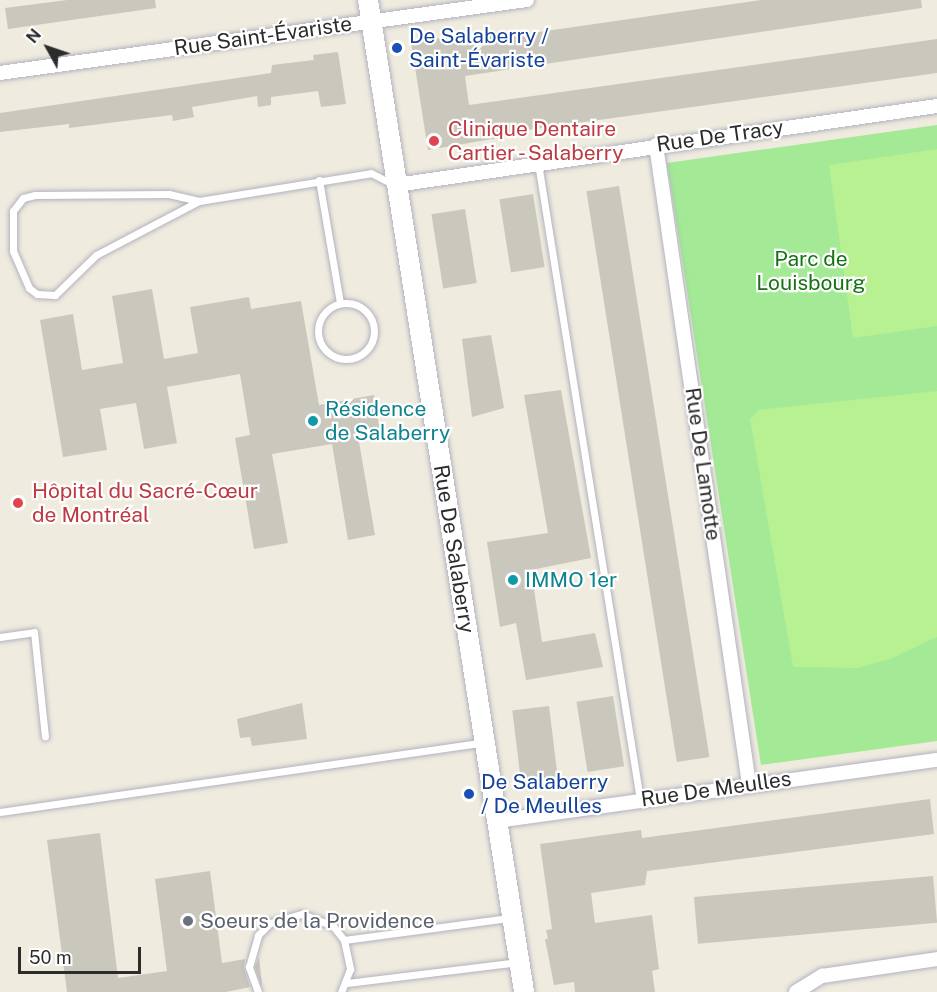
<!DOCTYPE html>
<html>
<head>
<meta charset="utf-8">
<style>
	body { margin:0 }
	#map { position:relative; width:937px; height:992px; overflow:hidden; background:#efebde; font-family:"Public Sans",sans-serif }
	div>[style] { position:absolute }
	.green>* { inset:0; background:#a3e996 }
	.pitch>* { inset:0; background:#b7f191 }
	.building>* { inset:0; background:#cac7bd; transform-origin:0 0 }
	.roads { filter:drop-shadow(0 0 2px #b2b2c1) drop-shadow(0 0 2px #b2b2c1) }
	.lane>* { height:7px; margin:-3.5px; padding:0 3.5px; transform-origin:3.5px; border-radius:3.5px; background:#fff }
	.lane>.ring { margin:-3.5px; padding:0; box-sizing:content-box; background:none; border:7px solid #fff; border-radius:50% }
	.street>* { height:14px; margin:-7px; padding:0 7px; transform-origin:7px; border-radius:7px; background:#fff }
	.secondary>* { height:20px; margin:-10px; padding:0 10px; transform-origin:10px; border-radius:10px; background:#fff }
	.dots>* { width:16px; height:16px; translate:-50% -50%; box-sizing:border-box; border:3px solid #fff; border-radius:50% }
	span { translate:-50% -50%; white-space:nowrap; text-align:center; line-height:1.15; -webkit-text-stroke:4.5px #fff; paint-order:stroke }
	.street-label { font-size:21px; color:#2c2c2c }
	.transit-label { font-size:21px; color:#164399 }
	.left { translate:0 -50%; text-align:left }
	.health-label { font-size:21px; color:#be3a42 }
	.park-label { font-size:21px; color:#177115 }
	.culture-label { font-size:21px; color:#0d838f }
	.worship-label { font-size:21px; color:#5b616d }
	.north { position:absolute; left:18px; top:18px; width:60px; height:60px; -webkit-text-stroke:4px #fff; paint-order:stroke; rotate:310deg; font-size:16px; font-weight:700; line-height:24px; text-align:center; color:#2c2c2c }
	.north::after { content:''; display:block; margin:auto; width:21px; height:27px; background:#2c2c2c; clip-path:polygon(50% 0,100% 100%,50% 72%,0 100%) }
	.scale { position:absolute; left:18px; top:947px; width:123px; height:27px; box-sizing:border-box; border:3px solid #2c2c2c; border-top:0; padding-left:8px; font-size:18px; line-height:21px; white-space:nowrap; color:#2c2c2c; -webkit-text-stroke:4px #fff; paint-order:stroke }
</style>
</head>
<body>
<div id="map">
	<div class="green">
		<i style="clip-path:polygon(937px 125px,937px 741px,761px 765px,667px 163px)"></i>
	</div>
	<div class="pitch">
		<i style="clip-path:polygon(937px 149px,937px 326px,853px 338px,829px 165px)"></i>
		<i style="clip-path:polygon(937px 391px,937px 637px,890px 659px,857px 668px,793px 667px,750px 419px,758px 410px)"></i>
	</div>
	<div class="building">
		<i style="clip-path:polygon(67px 0,155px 0,156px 8px,8px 29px,5px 8px)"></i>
		<i style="clip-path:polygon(761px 0,921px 0,922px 8px,465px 76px,469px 105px,937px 39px,937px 73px,527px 130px,528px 133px,428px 150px,411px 42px,461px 35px,462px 39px,503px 33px,504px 37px)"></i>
		<i style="clip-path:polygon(338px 52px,346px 104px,321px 107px,318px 91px,271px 97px,271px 105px,258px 107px,257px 96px,192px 107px,194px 117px,173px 121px,172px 115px,69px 128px,69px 124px,0 132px,0 113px,271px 73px,272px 65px,314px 60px,313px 55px)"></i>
		<i style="left:619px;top:186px;width:578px;height:33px;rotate:81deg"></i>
		<i style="left:533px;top:194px;width:74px;height:34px;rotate:81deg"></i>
		<i style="left:465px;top:209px;width:75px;height:34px;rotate:81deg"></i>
		<i style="clip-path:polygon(152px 289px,164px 359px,198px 353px,190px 307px,249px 297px,251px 309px,301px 301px,319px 405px,374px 395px,380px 432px,358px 436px,375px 535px,348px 540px,332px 444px,272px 454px,288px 543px,254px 549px,235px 438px,250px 435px,240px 374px,167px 387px,177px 443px,144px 449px,136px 403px,100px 409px,107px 450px,63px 457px,40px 320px,73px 314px,82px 370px,123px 363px,112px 296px)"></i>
		<i style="clip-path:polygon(491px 335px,504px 408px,472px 417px,462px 339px)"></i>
		<i style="clip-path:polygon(561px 390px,591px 558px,531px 570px,542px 642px,595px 633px,603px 667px,526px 680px,516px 623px,500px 627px,487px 542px,548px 533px,524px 395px)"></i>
		<i style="left:613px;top:696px;width:71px;height:37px;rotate:81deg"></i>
		<i style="clip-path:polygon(302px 703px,307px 739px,252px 746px,250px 737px,240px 738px,237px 719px)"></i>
		<i style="left:549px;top:706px;width:72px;height:37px;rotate:83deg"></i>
		<i style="clip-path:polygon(930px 799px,934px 834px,647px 871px,645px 885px,591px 893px,595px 923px,652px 915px,659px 969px,652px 971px,655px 992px,575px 992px,574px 982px,554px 985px,545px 939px,548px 939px,546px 930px,552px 929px,540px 844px,641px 830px,642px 838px)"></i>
		<i style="clip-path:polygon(100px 833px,118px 978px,167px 971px,155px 879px,210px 871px,222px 963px,245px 959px,244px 968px,250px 987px,226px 992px,67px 992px,47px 840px)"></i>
		<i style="left:933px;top:876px;width:47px;height:240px;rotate:85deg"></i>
		<i style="clip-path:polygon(259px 957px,262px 985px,261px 985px,255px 967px)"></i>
	</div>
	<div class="roads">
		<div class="lane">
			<i style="left:538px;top:163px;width:645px;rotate:80.9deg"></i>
			<i style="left:319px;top:180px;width:125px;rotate:80.3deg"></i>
			<i style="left:199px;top:201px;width:31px;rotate:-167deg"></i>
			<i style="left:169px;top:194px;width:134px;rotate:179.6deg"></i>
			<i style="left:35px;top:195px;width:12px;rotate:166deg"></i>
			<i style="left:23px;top:198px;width:16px;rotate:128deg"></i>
			<i style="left:13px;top:211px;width:40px;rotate:90deg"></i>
			<i style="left:13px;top:251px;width:40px;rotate:66.6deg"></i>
			<i style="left:29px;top:288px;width:10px;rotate:37deg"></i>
			<i style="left:37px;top:294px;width:18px;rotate:3deg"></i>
			<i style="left:55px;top:295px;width:57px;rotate:-44.3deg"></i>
			<i style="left:96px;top:255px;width:116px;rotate:-27.7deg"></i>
			<i style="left:199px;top:201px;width:174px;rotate:-9.2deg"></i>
			<i style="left:371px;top:173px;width:25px;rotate:27deg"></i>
			<i class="ring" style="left:318px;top:303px;width:49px;height:49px"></i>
			<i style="left:0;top:637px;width:34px;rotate:-8deg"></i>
			<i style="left:34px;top:632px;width:105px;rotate:84deg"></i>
			<i style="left:0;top:812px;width:486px;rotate:-8.2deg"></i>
			<i style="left:344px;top:940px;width:166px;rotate:-7.6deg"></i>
			<i style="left:347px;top:983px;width:171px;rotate:-7deg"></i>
			<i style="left:258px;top:992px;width:27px;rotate:-110deg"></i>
			<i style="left:249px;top:967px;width:33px;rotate:-74deg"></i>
			<i style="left:258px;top:935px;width:17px;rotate:-45deg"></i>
			<i style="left:270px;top:923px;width:33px;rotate:-16deg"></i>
			<i style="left:302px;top:914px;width:33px;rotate:21deg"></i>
			<i style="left:333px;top:926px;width:18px;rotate:52deg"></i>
			<i style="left:344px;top:940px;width:30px;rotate:78deg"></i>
			<i style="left:350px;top:969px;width:25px;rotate:111deg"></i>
		</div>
		<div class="street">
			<i style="left:0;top:73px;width:532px;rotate:-7.89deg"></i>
			<i style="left:656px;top:145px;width:646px;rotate:81.72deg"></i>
			<i style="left:396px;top:185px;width:547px;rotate:-8.31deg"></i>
			<i style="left:496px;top:821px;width:445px;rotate:-7.9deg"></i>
			<i style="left:796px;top:992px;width:31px;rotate:-32deg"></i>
			<i style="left:822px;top:976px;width:116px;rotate:-8.4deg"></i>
		</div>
		<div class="secondary">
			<i style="left:368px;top:0;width:1004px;rotate:81.06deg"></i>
		</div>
	</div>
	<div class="dots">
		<i style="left:397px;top:48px;background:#1a4fb4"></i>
		<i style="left:434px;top:141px;background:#e0444e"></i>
		<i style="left:313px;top:421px;background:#0f9aa8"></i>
		<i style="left:18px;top:503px;background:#e0444e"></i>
		<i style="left:513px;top:580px;background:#0f9aa8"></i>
		<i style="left:469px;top:794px;background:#1a4fb4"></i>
		<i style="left:188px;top:921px;background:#6b7280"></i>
	</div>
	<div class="street-label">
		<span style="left:263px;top:36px;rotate:-8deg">Rue Saint-Évariste</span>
		<span style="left:720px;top:136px;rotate:-8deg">Rue De Tracy</span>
		<span style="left:703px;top:464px;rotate:82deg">Rue De Lamotte</span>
		<span style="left:454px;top:549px;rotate:81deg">Rue De Salaberry</span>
		<span style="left:716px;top:789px;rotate:-8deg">Rue De Meulles</span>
	</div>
	<div class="transit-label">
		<span class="left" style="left:409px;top:48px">De Salaberry /<br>Saint-Évariste</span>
		<span class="left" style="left:481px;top:794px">De Salaberry<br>/ De Meulles</span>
	</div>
	<div class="health-label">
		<span class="left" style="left:448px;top:141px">Clinique Dentaire<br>Cartier - Salaberry</span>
		<span class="left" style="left:32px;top:503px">Hôpital du Sacré-Cœur<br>de Montréal</span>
	</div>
	<div class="park-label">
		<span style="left:811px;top:271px">Parc de<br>Louisbourg</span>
	</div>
	<div class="culture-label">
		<span class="left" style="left:325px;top:421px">Résidence<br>de Salaberry</span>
		<span class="left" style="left:525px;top:580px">IMMO 1er</span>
	</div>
	<div class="worship-label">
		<span class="left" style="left:200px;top:921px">Soeurs de la Providence</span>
	</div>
	<div class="north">N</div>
	<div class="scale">50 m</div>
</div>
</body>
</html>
